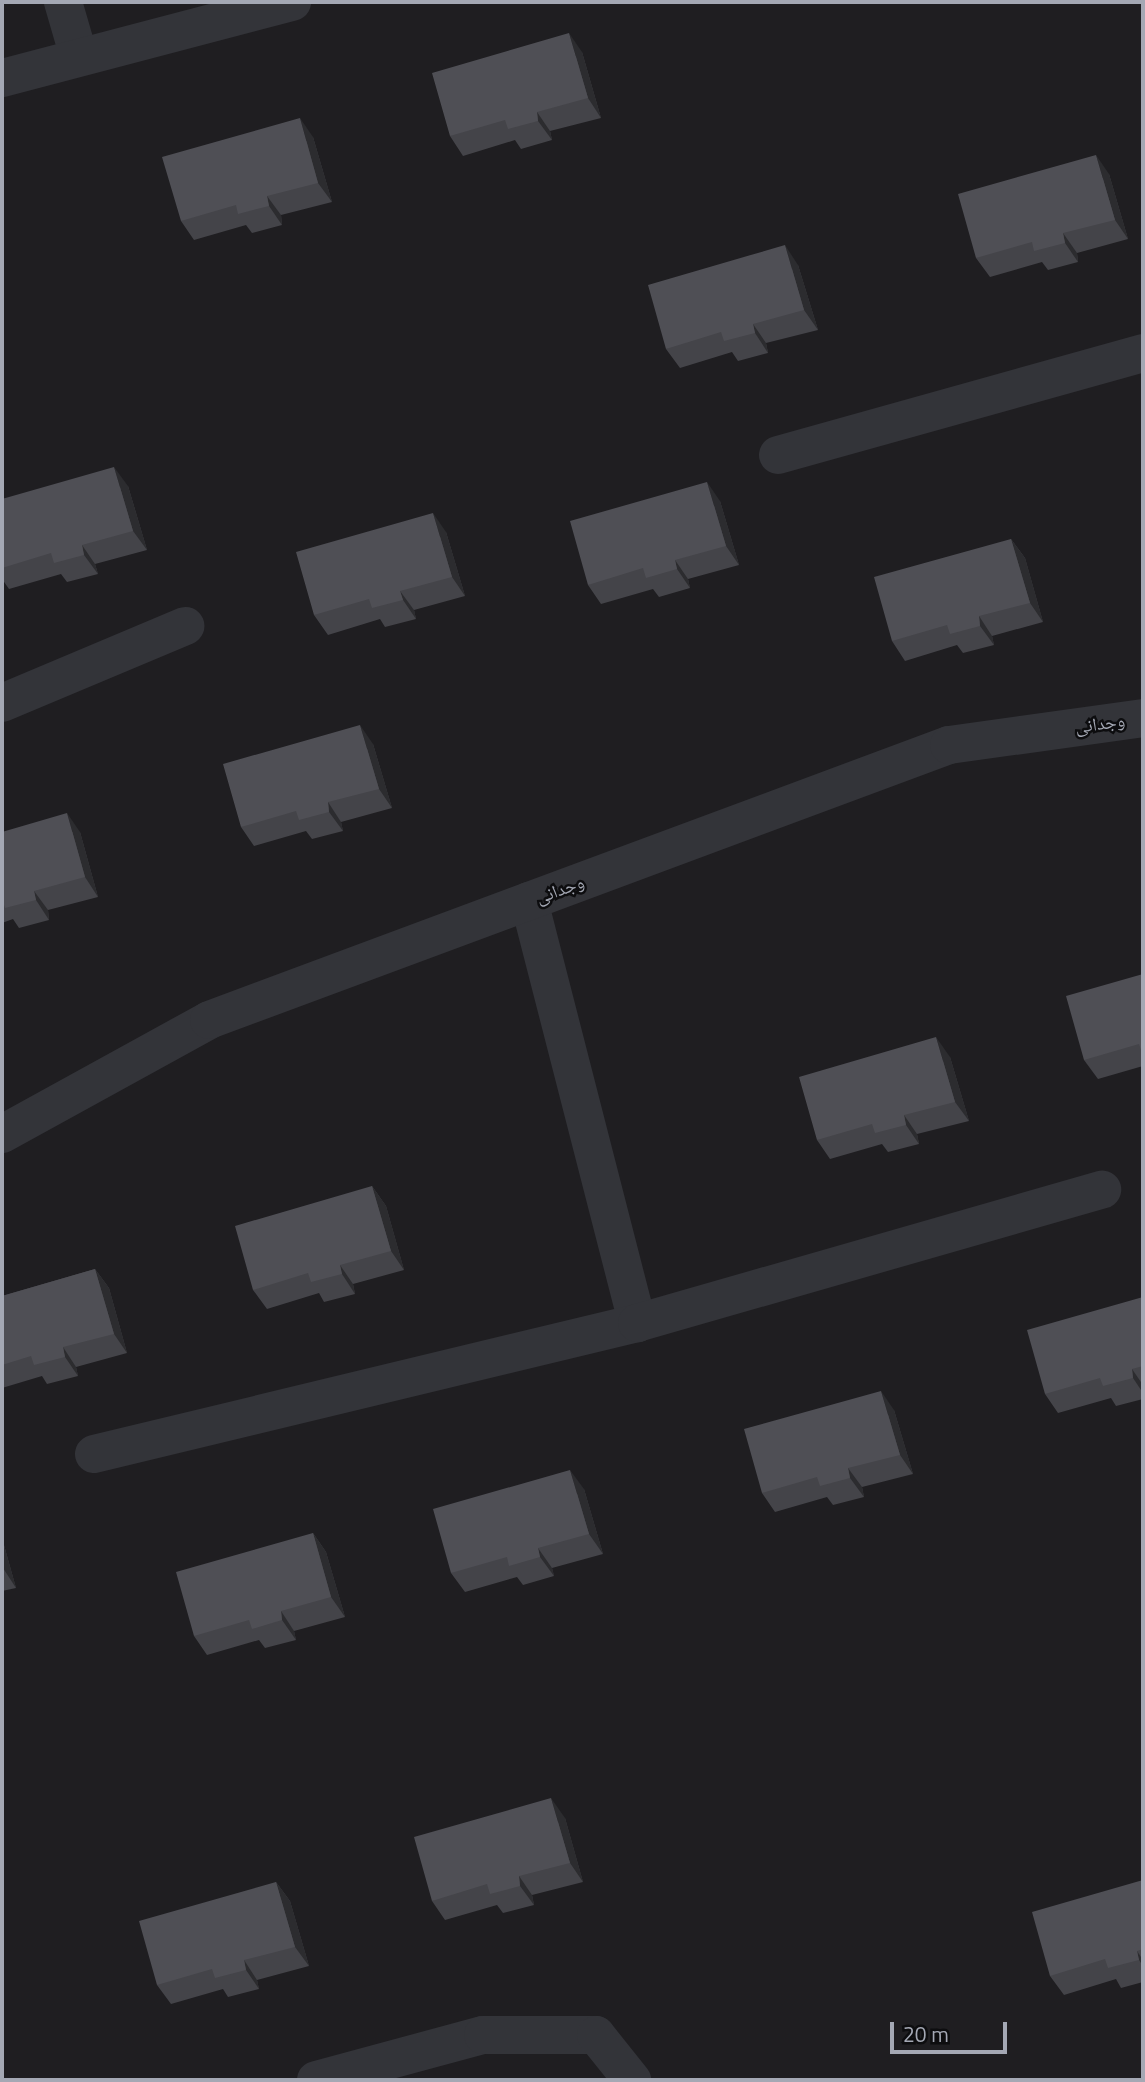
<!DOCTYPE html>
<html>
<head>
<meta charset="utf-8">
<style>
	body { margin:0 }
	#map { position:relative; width:1145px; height:2082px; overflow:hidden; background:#121214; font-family:"Titillium Web","Noto Naskh Arabic",sans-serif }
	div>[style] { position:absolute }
	.built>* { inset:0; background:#1f1e21; transform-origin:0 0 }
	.street>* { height:38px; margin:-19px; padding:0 19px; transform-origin:19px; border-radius:19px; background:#333439 }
	.wall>* { inset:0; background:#444449 }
	.shaded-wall>* { inset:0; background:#2c2c2f }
	.building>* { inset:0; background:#4f4f55 }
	span { translate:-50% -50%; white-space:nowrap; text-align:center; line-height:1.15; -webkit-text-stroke:5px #0d0d0f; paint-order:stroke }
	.street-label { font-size:18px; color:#a4a8b4 }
	.frame { position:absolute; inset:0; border:4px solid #a4a8b4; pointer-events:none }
	.scale { position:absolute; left:890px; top:2022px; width:117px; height:32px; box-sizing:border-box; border:4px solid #a4a8b4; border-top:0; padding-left:9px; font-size:21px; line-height:24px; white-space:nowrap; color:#a4a8b4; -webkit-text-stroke:5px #0d0d0f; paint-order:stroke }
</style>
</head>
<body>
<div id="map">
	<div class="built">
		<i style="left:2px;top:2px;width:1141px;height:2078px"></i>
	</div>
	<div class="street">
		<i style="left:63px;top:2px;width:57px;rotate:73.8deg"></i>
		<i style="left:2px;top:78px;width:300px;rotate:-14.7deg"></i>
		<i style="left:778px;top:455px;width:379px;rotate:-15.6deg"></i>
		<i style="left:2px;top:703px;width:199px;rotate:-22.8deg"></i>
		<i style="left:529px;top:901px;width:436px;rotate:75.6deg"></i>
		<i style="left:2px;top:1134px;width:236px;rotate:-28.8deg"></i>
		<i style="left:209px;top:1020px;width:789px;rotate:-20.39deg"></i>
		<i style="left:949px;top:745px;width:196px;rotate:-7.9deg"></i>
		<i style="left:94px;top:1454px;width:559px;rotate:-13.56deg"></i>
		<i style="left:637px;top:1323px;width:484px;rotate:-16deg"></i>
		<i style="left:316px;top:2080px;width:173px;rotate:-15.1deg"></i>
		<i style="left:483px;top:2035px;width:113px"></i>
		<i style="left:596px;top:2035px;width:58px;rotate:51.3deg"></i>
	</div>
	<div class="wall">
		<i style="clip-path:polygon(582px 52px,601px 118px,550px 131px,552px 140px,521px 149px,515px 140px,463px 156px,450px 136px)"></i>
		<i style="clip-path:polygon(313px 137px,332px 202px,281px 215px,282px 225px,252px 233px,246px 225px,194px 240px,181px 221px)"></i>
		<i style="clip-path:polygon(1109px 174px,1128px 239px,1077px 253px,1078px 262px,1048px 270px,1042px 262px,990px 277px,976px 258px)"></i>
		<i style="clip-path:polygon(798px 265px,818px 330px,766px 343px,768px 353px,738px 361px,732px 352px,680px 368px,666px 349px)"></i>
		<i style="clip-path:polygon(128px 486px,147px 550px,95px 564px,98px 574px,67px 582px,61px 574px,9px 589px,2px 579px,2px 499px)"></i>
		<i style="clip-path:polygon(720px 501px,739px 565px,688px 579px,690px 588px,659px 597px,653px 589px,601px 604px,588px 585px)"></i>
		<i style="clip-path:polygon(446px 532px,465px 596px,414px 610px,416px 619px,385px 627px,380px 619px,328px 635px,314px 615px)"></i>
		<i style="clip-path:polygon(1011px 539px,1025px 558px,1043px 622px,992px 636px,994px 645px,963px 653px,957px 645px,905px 661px,892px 641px)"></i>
		<i style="clip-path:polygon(373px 744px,392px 808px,341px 822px,343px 831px,312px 839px,306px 831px,254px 846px,241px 827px)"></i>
		<i style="clip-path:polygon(2px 832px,80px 832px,98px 897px,48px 910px,49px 920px,19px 928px,13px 919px,2px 923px)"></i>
		<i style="clip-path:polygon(1143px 974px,1143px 1066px,1098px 1079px,1084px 1060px)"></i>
		<i style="clip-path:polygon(950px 1057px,969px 1121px,917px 1134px,919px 1144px,888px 1152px,882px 1144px,830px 1159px,817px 1140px)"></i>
		<i style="clip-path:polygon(372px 1186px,386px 1206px,404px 1270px,353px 1284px,355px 1294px,324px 1302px,319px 1293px,267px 1309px,253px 1290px)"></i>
		<i style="clip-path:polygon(95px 1269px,109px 1288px,127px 1353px,76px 1367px,78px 1376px,47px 1384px,42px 1376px,2px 1388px,2px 1296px)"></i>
		<i style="clip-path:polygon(1143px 1297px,1143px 1399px,1116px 1406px,1111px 1398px,1058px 1413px,1045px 1394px)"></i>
		<i style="clip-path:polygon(894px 1410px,913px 1474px,862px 1487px,864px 1497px,833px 1505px,827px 1497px,775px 1512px,762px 1493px)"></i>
		<i style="clip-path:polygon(584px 1489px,603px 1554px,552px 1568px,554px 1576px,523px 1585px,517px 1577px,465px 1592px,451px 1573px)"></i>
		<i style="clip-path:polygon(313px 1533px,326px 1552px,345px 1617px,294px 1631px,296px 1640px,265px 1648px,259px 1640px,207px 1655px,194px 1636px)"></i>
		<i style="clip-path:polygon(2px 1538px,16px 1588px,2px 1591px)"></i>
		<i style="clip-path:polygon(565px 1818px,583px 1882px,532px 1895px,534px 1905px,503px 1913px,497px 1905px,445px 1920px,432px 1901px)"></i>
		<i style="clip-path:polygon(1143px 1880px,1143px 1982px,1121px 1988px,1116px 1979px,1064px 1995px,1050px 1976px)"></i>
		<i style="clip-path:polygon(276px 1882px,290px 1901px,309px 1966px,257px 1980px,259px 1989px,228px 1997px,223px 1989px,171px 2004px,157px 1985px)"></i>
	</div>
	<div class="shaded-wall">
		<i style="clip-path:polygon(569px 33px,582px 52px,601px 118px,588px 98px)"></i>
		<i style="clip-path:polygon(537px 112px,550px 131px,552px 140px,538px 121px)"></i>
		<i style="clip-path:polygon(300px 118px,313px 137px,332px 202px,318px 183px)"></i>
		<i style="clip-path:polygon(1096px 155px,1109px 174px,1128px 239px,1115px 220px)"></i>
		<i style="clip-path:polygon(267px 196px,281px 215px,282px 225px,269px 206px)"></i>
		<i style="clip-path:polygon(1063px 233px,1077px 253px,1078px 262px,1065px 243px)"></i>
		<i style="clip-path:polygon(785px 245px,798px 265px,818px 330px,804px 310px)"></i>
		<i style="clip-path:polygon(753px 324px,766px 343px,768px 353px,755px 333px)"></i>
		<i style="clip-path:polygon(114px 467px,128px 486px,147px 550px,133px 531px)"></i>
		<i style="clip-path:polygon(707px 482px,720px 501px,739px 565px,726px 546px)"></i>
		<i style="clip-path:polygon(433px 513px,446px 532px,465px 596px,452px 577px)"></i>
		<i style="clip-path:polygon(1011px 539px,1025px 558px,1043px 622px,1030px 603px)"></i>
		<i style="clip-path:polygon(82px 545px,95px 564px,98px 574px,84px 555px)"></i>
		<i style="clip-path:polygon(675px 560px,688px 579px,690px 588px,677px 569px)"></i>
		<i style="clip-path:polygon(400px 591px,414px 610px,416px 619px,403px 600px)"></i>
		<i style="clip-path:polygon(979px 616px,992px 636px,994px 645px,980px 626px)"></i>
		<i style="clip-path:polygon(360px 725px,373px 744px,392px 808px,379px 789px)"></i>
		<i style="clip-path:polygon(328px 802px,341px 822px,343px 831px,329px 812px)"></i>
		<i style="clip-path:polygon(67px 813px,80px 832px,98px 897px,85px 877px)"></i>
		<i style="clip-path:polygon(34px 891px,48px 910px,49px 920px,36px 900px)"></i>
		<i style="clip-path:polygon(936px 1037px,950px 1057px,969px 1121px,955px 1102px)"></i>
		<i style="clip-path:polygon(904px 1115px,917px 1134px,919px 1144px,906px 1125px)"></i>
		<i style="clip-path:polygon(372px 1186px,386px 1206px,404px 1270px,391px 1251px)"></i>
		<i style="clip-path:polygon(340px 1265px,353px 1284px,355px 1294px,342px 1274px)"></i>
		<i style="clip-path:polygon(95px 1269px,109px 1288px,127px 1353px,114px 1334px)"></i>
		<i style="clip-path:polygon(63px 1347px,76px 1367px,78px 1376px,65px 1357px)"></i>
		<i style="clip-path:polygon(1132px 1369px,1143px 1385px,1143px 1393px,1133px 1378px)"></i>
		<i style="clip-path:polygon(881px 1391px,894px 1410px,913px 1474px,900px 1455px)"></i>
		<i style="clip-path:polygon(848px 1468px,862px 1487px,864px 1497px,850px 1478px)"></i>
		<i style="clip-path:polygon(570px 1470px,584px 1489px,603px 1554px,589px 1534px)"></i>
		<i style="clip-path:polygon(313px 1533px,326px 1552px,345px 1617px,331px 1597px)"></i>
		<i style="clip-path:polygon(2px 1538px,16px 1588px,3px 1568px,2px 1564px)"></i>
		<i style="clip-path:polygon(538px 1548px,552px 1568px,554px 1576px,540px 1557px)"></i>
		<i style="clip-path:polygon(281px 1611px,294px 1631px,296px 1640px,282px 1620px)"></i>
		<i style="clip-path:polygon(551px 1798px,565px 1818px,583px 1882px,570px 1863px)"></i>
		<i style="clip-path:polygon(519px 1876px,532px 1895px,534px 1905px,520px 1886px)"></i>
		<i style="clip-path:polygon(276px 1882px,290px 1901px,309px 1966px,295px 1947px)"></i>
		<i style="clip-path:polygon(1137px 1951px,1143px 1960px,1143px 1966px,1139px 1960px)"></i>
		<i style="clip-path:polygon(244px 1960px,257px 1980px,259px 1989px,246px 1970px)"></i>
	</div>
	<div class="building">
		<i style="clip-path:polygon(569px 33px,588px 98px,537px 112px,538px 121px,508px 129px,505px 120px,450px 136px,432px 73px)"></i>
		<i style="clip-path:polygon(300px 118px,318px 183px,267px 196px,269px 206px,238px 214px,236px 205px,181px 221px,162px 157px)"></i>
		<i style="clip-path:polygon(1096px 155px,1115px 220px,1063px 233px,1065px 243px,1034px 251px,1032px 242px,976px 258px,958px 194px)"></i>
		<i style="clip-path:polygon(785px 245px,804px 310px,753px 324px,755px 333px,724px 341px,721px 332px,666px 349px,648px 285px)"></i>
		<i style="clip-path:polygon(114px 467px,133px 531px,82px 545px,84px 555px,54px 563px,51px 553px,2px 568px,2px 499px)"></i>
		<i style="clip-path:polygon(707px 482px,726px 546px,675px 560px,677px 569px,646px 578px,643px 568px,588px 585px,570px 521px)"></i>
		<i style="clip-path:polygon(433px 513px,452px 577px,400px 591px,403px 600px,372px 608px,369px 599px,314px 615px,296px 552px)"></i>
		<i style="clip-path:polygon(1011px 539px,1030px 603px,979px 616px,980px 626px,950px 634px,947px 625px,892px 641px,874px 577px)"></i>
		<i style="clip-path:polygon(360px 725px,379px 789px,328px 802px,329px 812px,299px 820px,296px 811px,241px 827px,223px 764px)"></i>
		<i style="clip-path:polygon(67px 813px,85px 877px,34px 891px,36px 900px,5px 908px,2px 899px,2px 832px)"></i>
		<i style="clip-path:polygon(1143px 974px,1143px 1053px,1142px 1053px,1139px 1044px,1084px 1060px,1066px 996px)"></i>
		<i style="clip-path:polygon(936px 1037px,955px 1102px,904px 1115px,906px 1125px,875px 1133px,872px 1124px,817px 1140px,799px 1077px)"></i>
		<i style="clip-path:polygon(372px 1186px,391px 1251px,340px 1265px,342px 1274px,311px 1282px,308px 1273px,253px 1290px,235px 1226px)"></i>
		<i style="clip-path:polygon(95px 1269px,114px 1334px,63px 1347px,65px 1357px,34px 1365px,31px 1356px,2px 1365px,2px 1296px)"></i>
		<i style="clip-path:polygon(1143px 1297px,1143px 1366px,1132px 1369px,1133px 1378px,1103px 1386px,1100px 1378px,1045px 1394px,1027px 1330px)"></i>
		<i style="clip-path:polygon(881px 1391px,900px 1455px,848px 1468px,850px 1478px,820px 1486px,817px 1477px,762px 1493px,744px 1429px)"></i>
		<i style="clip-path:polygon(570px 1470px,589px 1534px,538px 1548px,540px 1557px,509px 1566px,507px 1557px,451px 1573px,433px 1509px)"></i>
		<i style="clip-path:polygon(313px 1533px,331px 1597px,281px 1611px,282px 1620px,252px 1629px,249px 1620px,194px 1636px,176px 1572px)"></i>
		<i style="clip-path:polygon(551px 1798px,570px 1863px,519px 1876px,520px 1886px,490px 1894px,487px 1884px,432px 1901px,414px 1837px)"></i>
		<i style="clip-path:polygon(1143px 1880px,1143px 1949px,1137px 1951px,1139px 1960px,1108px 1968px,1105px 1959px,1050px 1976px,1032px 1912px)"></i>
		<i style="clip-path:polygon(276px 1882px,295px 1947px,244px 1960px,246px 1970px,215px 1978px,212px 1969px,157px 1985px,139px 1921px)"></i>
	</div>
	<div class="street-label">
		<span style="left:1100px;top:724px;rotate:-8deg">وجدانی</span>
		<span style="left:560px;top:890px;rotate:-20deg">وجدانی</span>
	</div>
	<div class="frame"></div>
	<div class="scale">20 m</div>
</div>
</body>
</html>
